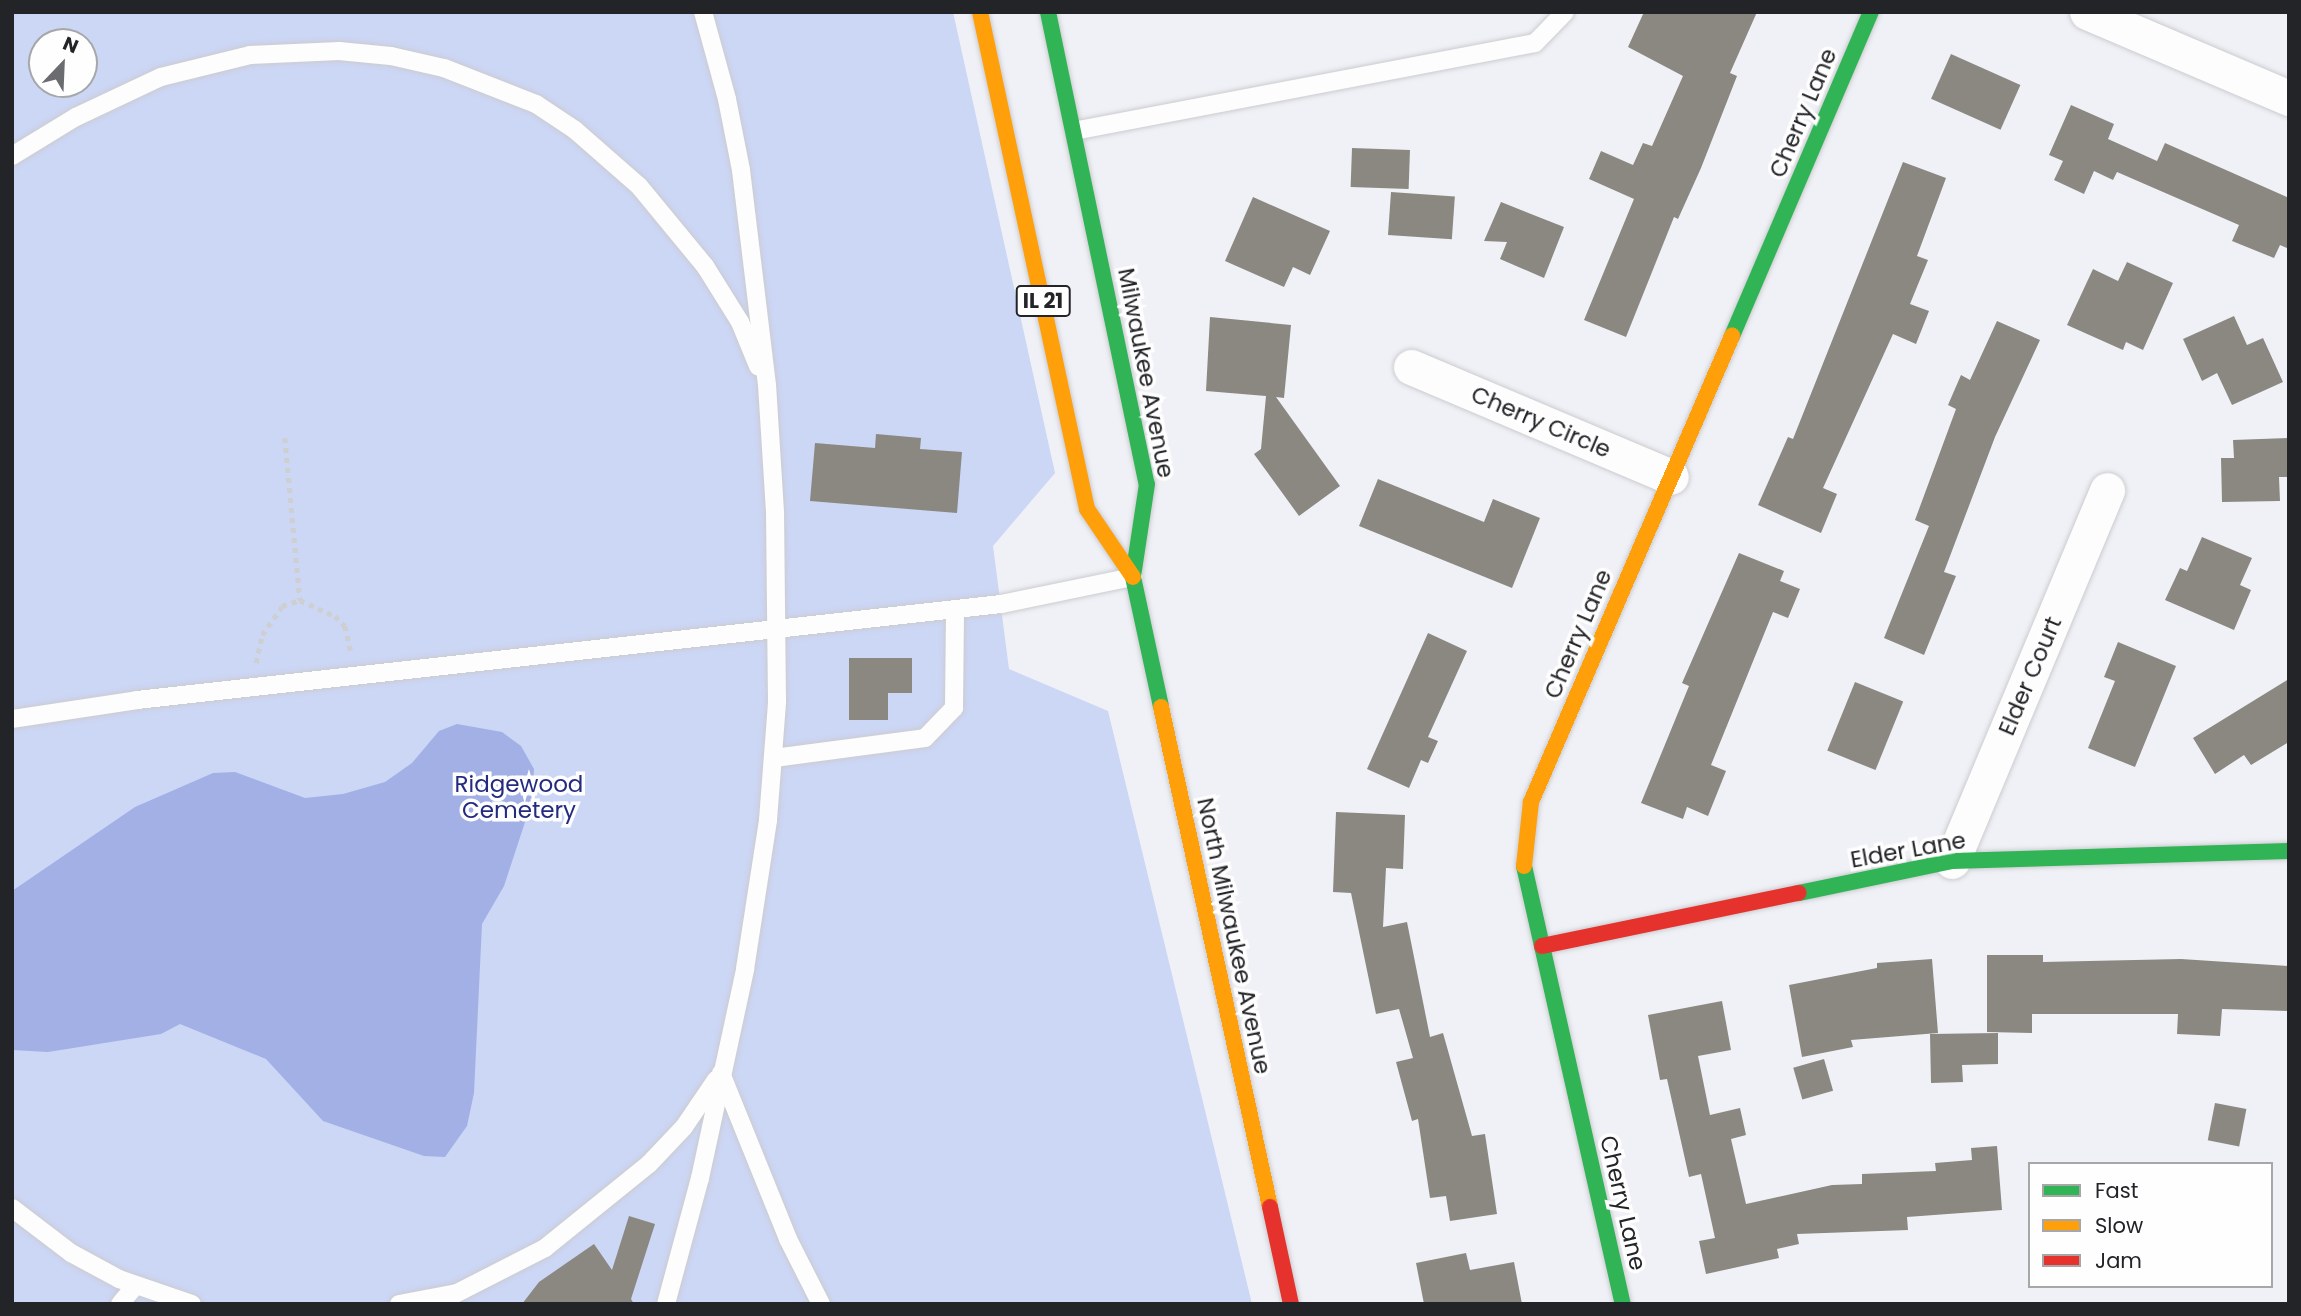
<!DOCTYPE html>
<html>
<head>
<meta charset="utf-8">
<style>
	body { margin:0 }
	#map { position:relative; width:2301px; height:1316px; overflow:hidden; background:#f0f1f6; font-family:Poppins,sans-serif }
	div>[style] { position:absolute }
	.green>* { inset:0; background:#ccd6f5 }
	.water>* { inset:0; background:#a2b0e6 }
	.building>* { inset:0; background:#8a8880; transform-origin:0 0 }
	.path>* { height:4.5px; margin-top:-2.25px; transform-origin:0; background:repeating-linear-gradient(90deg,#cecfd0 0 5px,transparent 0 10px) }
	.roads { filter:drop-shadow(0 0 2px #cbccd0) drop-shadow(0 0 2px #cbccd0) }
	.lane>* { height:18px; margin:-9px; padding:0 9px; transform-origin:9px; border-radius:9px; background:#fdfdfe }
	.street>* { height:35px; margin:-17.5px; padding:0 17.5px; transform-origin:17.5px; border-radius:17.5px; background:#fdfdfe }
	.fast>* { height:16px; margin:-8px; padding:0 8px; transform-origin:8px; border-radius:8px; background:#30b455 }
	.slow>* { height:16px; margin:-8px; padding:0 8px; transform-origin:8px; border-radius:8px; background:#ff9f0a }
	.jam>* { height:16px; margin:-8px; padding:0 8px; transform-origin:8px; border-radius:8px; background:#e5322d }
	span { translate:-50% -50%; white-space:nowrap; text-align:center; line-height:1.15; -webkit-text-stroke:7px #fefefe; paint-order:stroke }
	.shield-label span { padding:2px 5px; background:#fefefe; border:2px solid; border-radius:5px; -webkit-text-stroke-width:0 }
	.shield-label { font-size:21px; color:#232427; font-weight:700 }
	.street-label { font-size:23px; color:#232427 }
	.park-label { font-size:23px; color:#232b81 }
	.frame { position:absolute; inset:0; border:14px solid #232427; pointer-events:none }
	.legend { position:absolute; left:2028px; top:1162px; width:245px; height:126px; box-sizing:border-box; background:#fefefe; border:2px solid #a6a7a8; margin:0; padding:9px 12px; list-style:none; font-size:21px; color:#232427 }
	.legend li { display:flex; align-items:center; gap:14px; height:35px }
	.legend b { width:35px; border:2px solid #a6a7a8 }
	.north { position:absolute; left:28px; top:28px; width:70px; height:70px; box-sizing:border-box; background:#fefefe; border:2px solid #a6a7a8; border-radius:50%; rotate:23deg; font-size:19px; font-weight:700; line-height:28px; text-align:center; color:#232427 }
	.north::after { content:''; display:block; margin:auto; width:24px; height:32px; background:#6b6c6f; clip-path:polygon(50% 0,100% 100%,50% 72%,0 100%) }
</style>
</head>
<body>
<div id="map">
	<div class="green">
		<i style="clip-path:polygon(evenodd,12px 12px,953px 12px,1055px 473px,993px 546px,1009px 669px,1108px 711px,1252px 1304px,12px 1304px,12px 12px,42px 42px,84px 42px,84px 84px,42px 84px,42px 42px)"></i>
	</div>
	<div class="water">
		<i style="clip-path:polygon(457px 724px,502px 732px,521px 746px,534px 769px,532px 801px,504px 886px,482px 924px,474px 1093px,467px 1126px,445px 1157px,424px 1156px,323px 1121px,266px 1059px,180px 1024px,161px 1034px,48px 1052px,12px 1050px,12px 891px,135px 807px,213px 773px,235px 772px,305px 798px,343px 794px,385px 782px,412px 763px,439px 731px)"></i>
	</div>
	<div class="building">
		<i style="clip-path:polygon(1644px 12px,1757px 12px,1730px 73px,1737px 76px,1701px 168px,1678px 219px,1674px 217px,1626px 337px,1584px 320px,1634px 199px,1589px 179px,1601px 151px,1633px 165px,1643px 143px,1652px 146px,1683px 76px,1628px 47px)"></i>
		<i style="left:1951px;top:54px;width:76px;height:49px;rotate:24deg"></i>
		<i style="clip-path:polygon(2071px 105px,2114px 124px,2108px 139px,2157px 161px,2165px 143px,2289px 198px,2289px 249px,2280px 245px,2274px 258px,2232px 241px,2239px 225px,2117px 172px,2113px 180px,2094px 171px,2084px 194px,2054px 180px,2063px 161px,2049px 155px)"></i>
		<i style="left:1352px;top:148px;width:58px;height:39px;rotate:2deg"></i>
		<i style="clip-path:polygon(1903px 162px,1946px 178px,1917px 256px,1928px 260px,1910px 304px,1929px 311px,1916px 344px,1893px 334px,1823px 488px,1837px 494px,1821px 533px,1758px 505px,1788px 437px,1793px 439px)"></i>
		<i style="left:1391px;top:192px;width:64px;height:43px;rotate:4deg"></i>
		<i style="clip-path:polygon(1253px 197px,1330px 231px,1310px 275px,1293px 267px,1284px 287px,1225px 261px)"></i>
		<i style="clip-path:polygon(1501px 202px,1564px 227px,1544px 278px,1500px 259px,1507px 242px,1484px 241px)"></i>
		<i style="clip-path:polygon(2127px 262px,2173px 283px,2143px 350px,2126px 342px,2123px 350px,2067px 325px,2093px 269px,2118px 281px)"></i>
		<i style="clip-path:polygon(2234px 316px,2247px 345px,2263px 338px,2283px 382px,2232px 405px,2217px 373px,2202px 381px,2183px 339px)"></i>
		<i style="clip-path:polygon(1210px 317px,1291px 325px,1284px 398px,1276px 397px,1340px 486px,1299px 516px,1254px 454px,1261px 449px,1266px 396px,1206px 391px)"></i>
		<i style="clip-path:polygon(1997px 321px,2040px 340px,1995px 437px,1944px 572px,1956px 576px,1924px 655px,1884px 638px,1929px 526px,1915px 520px,1956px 409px,1948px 405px,1961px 375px,1970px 380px)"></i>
		<i style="clip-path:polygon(876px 434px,921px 438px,920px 449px,962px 452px,957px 513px,810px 501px,815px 443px,875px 448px)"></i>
		<i style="clip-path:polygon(2289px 438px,2289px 477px,2279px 477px,2280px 501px,2222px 502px,2221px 458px,2234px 458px,2233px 440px)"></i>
		<i style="clip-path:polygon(1378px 479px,1484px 522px,1493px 499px,1540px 518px,1512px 588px,1359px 526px)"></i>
		<i style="clip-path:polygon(2202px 537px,2252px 558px,2240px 585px,2251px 590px,2234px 630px,2165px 600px,2180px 568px,2187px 571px)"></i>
		<i style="clip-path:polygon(1739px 553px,1784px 571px,1780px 581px,1800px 589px,1788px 618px,1773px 612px,1711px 765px,1726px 771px,1708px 816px,1687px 807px,1683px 819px,1641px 803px,1689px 686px,1682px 683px)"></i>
		<i style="clip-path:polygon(1428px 633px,1467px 651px,1428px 737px,1438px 741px,1428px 763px,1421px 760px,1409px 788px,1367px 769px)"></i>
		<i style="clip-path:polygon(2118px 642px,2176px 666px,2135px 767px,2088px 748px,2115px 681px,2104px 677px)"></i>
		<i style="clip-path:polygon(849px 658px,912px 658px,912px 693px,888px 693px,888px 720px,849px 720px)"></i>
		<i style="clip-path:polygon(2289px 679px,2289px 742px,2251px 765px,2244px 755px,2215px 774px,2193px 738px)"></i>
		<i style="left:1855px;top:682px;width:52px;height:74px;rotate:22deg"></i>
		<i style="clip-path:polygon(1336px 812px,1405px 815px,1403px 869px,1386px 868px,1383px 927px,1407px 922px,1430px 1037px,1443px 1033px,1472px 1136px,1485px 1134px,1497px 1214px,1450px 1221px,1446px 1196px,1430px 1198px,1418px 1119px,1412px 1121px,1396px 1062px,1413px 1058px,1399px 1009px,1376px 1014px,1351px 893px,1333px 892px)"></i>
		<i style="clip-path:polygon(1987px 955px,2043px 955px,2043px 962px,2181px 959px,2289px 966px,2289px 1011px,2222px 1009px,2220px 1036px,2177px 1034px,2178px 1014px,2032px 1014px,2032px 1033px,1987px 1032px)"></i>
		<i style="clip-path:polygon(1932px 959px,1938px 1033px,1851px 1040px,1853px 1047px,1802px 1057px,1789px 985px,1877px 968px,1877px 963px)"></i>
		<i style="clip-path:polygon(1722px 1001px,1731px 1050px,1698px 1056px,1710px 1115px,1740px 1108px,1746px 1135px,1731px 1139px,1746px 1204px,1832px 1185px,1862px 1184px,1862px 1174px,1936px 1171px,1935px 1163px,1972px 1160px,1971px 1148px,1997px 1146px,2002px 1210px,1907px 1217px,1908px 1230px,1797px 1234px,1799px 1244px,1777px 1249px,1779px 1258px,1706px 1274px,1699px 1241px,1715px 1238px,1701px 1174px,1689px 1177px,1667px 1079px,1660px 1080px,1648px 1015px)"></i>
		<i style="clip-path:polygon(1998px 1033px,1998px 1064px,1962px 1065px,1963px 1082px,1931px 1083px,1930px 1034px)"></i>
		<i style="left:1824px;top:1059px;width:33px;height:32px;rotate:74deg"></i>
		<i style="left:2215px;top:1103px;width:32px;height:38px;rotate:11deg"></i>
		<i style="clip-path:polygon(629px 1216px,655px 1224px,631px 1299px,634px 1304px,522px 1304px,539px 1282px,594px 1244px,612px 1270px)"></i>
		<i style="clip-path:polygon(1466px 1253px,1470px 1270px,1514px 1262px,1522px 1304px,1424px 1304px,1416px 1263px)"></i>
	</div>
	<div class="path">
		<i style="left:285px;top:438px;width:163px;rotate:84.7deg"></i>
		<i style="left:256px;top:663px;width:29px;rotate:-78deg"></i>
		<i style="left:262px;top:635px;width:35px;rotate:-55deg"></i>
		<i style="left:282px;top:606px;width:19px;rotate:-18deg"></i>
		<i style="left:300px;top:600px;width:38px;rotate:25deg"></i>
		<i style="left:335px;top:616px;width:14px;rotate:45deg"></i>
		<i style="left:345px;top:626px;width:27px;rotate:77deg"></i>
	</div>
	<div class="roads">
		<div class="lane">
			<i style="left:1074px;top:131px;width:469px;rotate:-10.8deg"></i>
			<i style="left:1535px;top:43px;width:43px;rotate:-45.9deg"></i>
			<i style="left:12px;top:156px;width:75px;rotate:-31.4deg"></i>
			<i style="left:76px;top:117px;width:94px;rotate:-25.2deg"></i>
			<i style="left:161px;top:77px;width:92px;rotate:-13.9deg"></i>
			<i style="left:250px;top:55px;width:89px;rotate:-2.6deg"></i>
			<i style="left:339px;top:51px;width:52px;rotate:5.5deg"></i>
			<i style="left:391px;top:56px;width:54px;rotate:12.8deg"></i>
			<i style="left:444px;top:68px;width:99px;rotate:21.4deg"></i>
			<i style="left:536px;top:104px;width:47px;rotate:33.7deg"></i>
			<i style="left:575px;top:130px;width:85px;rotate:41.2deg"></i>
			<i style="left:639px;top:186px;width:104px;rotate:50.5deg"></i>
			<i style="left:705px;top:266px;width:66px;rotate:58deg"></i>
			<i style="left:740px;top:322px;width:48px;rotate:67.8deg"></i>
			<i style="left:12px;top:719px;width:126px;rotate:-8.6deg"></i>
			<i style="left:137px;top:700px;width:869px;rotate:-6.34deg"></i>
			<i style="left:1001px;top:604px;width:135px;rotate:-11.6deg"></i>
			<i style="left:774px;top:758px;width:152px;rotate:-7.5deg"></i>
			<i style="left:925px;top:738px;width:42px;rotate:-46deg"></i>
			<i style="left:954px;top:708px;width:99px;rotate:-89.4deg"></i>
			<i style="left:721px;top:1073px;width:179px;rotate:68deg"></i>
			<i style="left:788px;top:1239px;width:73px;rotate:63.1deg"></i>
			<i style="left:12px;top:1208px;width:74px;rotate:37.3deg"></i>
			<i style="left:71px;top:1253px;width:55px;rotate:28.4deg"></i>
			<i style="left:119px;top:1279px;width:77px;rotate:18.9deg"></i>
			<i style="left:120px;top:1304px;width:23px;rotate:-50deg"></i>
			<i style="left:399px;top:1304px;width:59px;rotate:-10.7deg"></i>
			<i style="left:457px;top:1293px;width:99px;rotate:-27.1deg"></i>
			<i style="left:545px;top:1248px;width:134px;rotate:-38.9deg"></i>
			<i style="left:649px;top:1164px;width:51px;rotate:-46.6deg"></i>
			<i style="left:684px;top:1127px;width:57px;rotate:-55.8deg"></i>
			<i style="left:666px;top:1304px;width:131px;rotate:-74.9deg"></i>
			<i style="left:700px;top:1178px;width:214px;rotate:-77.8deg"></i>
			<i style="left:745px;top:969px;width:151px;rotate:-81.2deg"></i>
			<i style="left:768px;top:820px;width:118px;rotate:-85.6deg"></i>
			<i style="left:777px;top:702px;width:190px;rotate:-90.6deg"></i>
			<i style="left:775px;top:512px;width:127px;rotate:-93.6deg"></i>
			<i style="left:767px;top:385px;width:217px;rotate:-96.9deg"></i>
			<i style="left:741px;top:170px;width:72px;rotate:-101.2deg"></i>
			<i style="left:727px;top:99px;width:90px;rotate:-105.4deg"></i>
		</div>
		<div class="street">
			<i style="left:2087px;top:12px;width:220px;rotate:23.1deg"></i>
			<i style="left:1411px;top:367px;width:282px;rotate:22.9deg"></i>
			<i style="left:1952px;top:861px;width:402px;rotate:-67.3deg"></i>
		</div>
		<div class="fast">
			<i style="left:1048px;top:12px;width:482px;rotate:78.2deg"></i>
			<i style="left:1147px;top:484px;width:94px;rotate:98.6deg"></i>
			<i style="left:1133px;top:577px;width:133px;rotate:77.8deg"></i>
			<i style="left:1732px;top:336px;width:353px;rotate:-66.8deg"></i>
			<i style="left:1524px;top:866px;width:449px;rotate:77.3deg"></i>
			<i style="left:1799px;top:893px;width:156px;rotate:-11.8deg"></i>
			<i style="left:1952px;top:861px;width:337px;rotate:-1.7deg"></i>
		</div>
		<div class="slow">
			<i style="left:980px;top:12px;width:508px;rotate:77.85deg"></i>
			<i style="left:1087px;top:509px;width:82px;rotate:55.9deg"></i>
			<i style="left:1161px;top:707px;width:512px;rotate:77.7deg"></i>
			<i style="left:1524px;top:866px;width:64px;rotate:-83.8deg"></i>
			<i style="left:1531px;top:802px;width:508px;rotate:-66.67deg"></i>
		</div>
		<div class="jam">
			<i style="left:1542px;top:946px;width:262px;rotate:-11.7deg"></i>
			<i style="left:1270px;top:1207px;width:99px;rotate:77.8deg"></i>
		</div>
	</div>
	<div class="shield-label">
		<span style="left:1043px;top:301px">IL 21</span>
	</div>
	<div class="street-label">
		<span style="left:1803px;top:113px;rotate:-67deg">Cherry Lane</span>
		<span style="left:1146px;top:373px;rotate:79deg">Milwaukee Avenue</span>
		<span style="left:1541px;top:422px;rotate:23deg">Cherry Circle</span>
		<span style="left:1578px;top:634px;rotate:-67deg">Cherry Lane</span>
		<span style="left:2030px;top:676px;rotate:-67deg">Elder Court</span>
		<span style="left:1908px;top:850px;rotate:-10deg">Elder Lane</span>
		<span style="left:1234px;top:936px;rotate:78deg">North Milwaukee Avenue</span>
		<span style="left:1623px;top:1203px;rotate:77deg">Cherry Lane</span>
	</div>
	<div class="park-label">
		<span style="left:519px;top:797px">Ridgewood<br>Cemetery</span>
	</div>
	<div class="frame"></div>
	<ul class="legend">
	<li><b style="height:9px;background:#30b455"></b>Fast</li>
	<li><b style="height:9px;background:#ff9f0a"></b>Slow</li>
	<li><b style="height:9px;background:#e5322d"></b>Jam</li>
	</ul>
	<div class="north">N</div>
</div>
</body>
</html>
